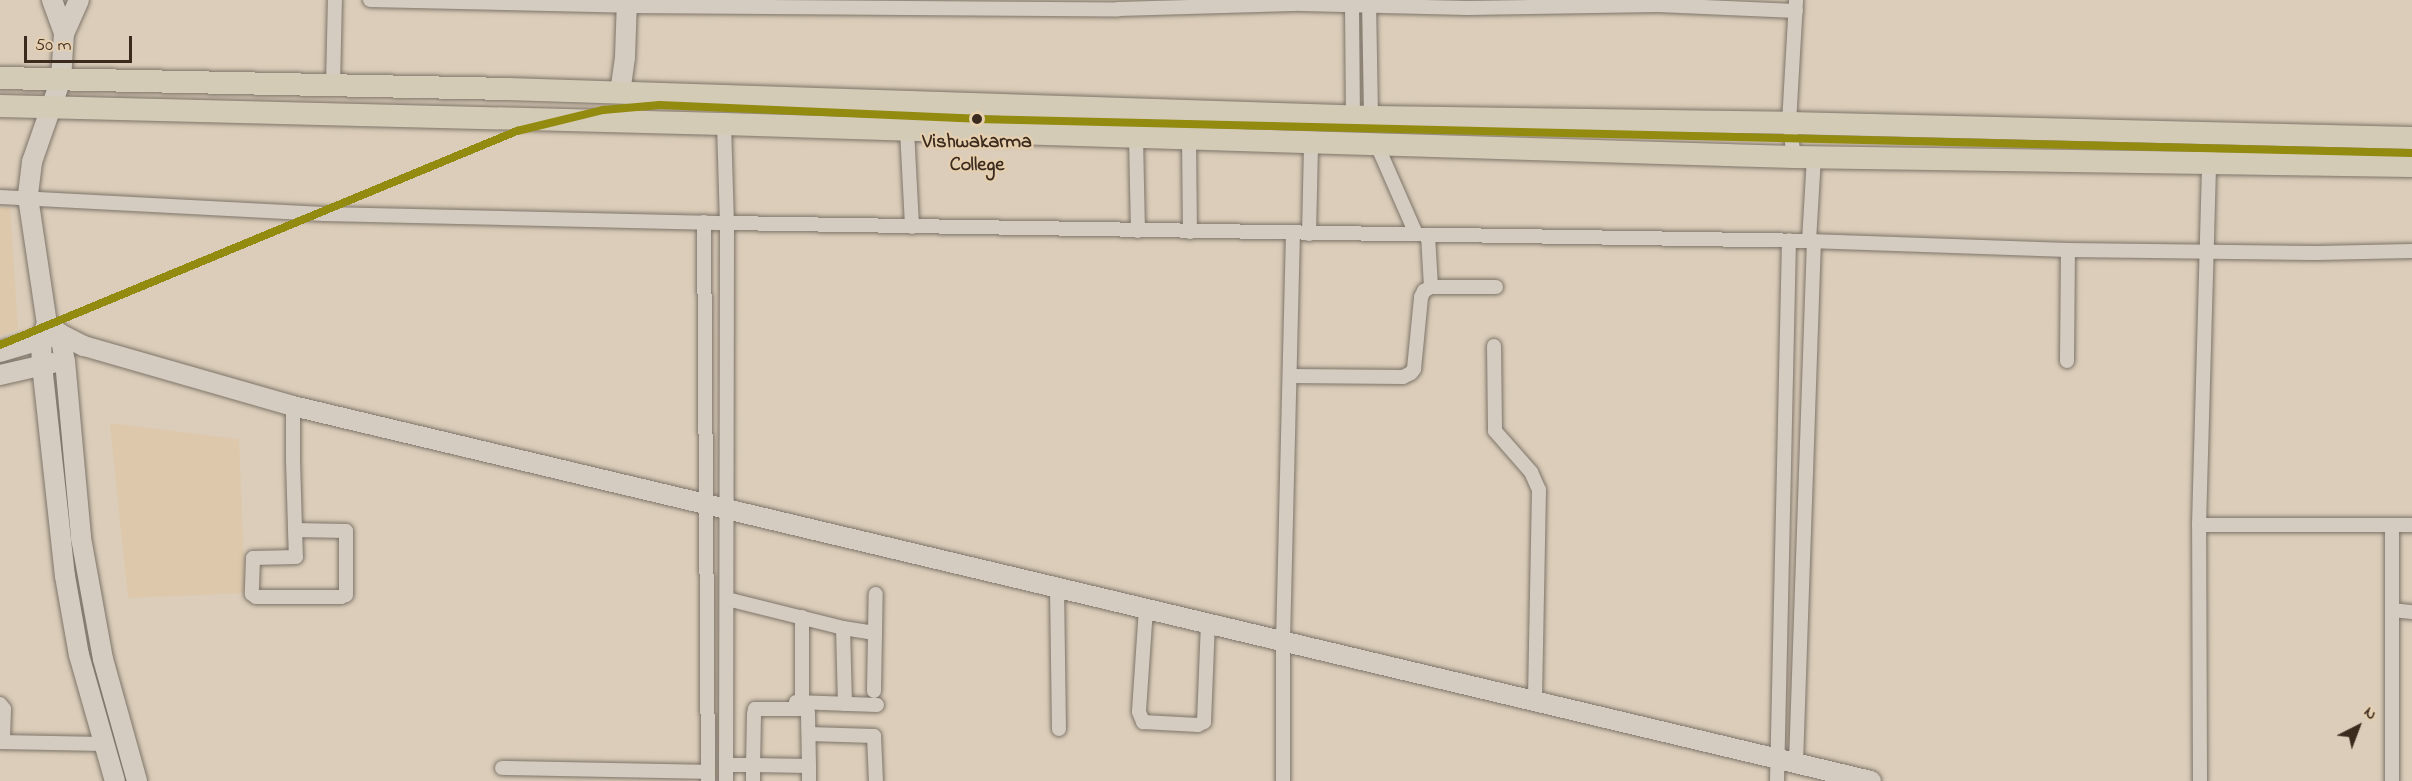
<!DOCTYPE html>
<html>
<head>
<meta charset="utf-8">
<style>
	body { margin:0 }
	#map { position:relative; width:2412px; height:781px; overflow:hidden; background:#dbcdb9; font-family:"Indie Flower",sans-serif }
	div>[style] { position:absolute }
	.built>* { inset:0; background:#ddc8ab }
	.roads { filter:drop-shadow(0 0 2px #7e7469) drop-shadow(0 0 2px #7e7469) }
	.street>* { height:14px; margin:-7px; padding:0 7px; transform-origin:7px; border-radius:7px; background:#d4ccc0 }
	.secondary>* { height:20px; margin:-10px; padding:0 10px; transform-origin:10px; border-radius:10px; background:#d4ccc0 }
	.primary>* { height:22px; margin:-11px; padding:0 11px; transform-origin:11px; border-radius:11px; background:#d4cbb7 }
	.metro-1>* { height:8px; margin:-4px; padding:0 4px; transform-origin:4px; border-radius:4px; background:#938a10 }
	.dots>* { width:16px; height:16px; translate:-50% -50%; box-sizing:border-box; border:3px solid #e5cfaf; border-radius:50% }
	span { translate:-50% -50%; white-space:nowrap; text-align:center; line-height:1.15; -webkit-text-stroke:4.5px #e5cfaf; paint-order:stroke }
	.stop-label { font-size:20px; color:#3b2a1e; font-weight:700 }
	.north { position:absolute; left:2328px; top:697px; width:60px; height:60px; -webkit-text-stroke:4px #e5cfaf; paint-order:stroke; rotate:42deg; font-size:16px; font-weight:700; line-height:24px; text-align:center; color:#3b2a1e }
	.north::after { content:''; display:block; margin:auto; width:21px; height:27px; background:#3b2a1e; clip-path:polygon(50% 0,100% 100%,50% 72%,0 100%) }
	.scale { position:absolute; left:24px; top:36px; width:108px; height:27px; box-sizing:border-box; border:3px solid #3b2a1e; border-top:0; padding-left:8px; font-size:18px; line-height:21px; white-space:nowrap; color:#3b2a1e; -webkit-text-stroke:4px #e5cfaf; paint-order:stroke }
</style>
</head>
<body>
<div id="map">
	<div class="built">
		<i style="clip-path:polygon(0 208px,10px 208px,18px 329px,0 336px)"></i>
		<i style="clip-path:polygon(110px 423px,239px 439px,245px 593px,128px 598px)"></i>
	</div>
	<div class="roads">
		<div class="street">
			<i style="left:370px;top:0;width:257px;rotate:1.3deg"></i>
			<i style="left:627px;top:6px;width:491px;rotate:0.4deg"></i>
			<i style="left:1118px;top:9px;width:184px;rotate:-1.6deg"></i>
			<i style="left:1302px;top:4px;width:166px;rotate:1.4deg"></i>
			<i style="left:1468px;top:8px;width:190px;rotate:-0.9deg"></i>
			<i style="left:1658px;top:5px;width:138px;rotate:2.5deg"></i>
			<i style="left:1369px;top:0;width:117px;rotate:89deg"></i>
			<i style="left:1352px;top:5px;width:111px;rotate:89.5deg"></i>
			<i style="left:333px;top:85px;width:85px;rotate:-88.7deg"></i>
			<i style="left:724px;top:124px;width:99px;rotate:88.3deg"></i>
			<i style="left:727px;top:223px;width:558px;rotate:90.1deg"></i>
			<i style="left:907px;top:130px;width:97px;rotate:87deg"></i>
			<i style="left:1136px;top:137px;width:94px;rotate:88.8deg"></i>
			<i style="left:1189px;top:139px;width:93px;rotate:89.4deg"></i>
			<i style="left:1377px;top:145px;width:97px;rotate:66.3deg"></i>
			<i style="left:1794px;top:157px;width:34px;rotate:-98deg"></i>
			<i style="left:1789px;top:123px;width:123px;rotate:-86.7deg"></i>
			<i style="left:0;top:197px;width:324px;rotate:3deg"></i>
			<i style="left:324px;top:214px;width:403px;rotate:1.3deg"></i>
			<i style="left:727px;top:223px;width:1082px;rotate:0.95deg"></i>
			<i style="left:1809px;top:241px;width:259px;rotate:2deg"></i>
			<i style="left:2068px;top:250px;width:249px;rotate:0.7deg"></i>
			<i style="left:2317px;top:253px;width:95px;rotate:-1.2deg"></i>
			<i style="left:704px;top:222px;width:559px;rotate:89.59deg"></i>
			<i style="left:1309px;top:234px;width:91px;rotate:-88.7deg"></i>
			<i style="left:1809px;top:241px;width:84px;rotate:-86.6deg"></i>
			<i style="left:1431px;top:287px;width:65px"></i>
			<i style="left:1494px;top:346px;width:85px;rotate:89.3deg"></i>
			<i style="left:1495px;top:431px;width:55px;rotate:48.7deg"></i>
			<i style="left:1531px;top:472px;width:20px;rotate:66deg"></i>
			<i style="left:1539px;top:490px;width:211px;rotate:91.1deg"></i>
			<i style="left:2067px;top:361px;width:111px;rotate:-89.5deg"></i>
			<i style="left:1290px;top:376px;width:113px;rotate:0.5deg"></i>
			<i style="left:1403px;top:377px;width:9px;rotate:-27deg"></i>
			<i style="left:1411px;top:373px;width:5px;rotate:-53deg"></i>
			<i style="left:1414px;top:369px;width:72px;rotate:-84.4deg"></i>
			<i style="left:1421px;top:297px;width:7px;rotate:-63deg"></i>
			<i style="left:1424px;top:291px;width:8px;rotate:-30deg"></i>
			<i style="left:1431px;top:287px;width:52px;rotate:-93.3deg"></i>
			<i style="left:293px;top:406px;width:55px;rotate:90deg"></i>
			<i style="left:293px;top:461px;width:69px;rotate:88.3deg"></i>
			<i style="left:295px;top:530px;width:27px;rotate:88deg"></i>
			<i style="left:296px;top:557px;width:43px;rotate:178.7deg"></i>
			<i style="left:253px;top:558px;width:36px;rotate:92deg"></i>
			<i style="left:252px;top:594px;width:5px;rotate:37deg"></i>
			<i style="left:256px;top:597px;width:85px"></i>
			<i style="left:341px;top:597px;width:5px;rotate:-22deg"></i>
			<i style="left:346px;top:595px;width:64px;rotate:-90deg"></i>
			<i style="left:346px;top:531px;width:51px;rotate:-178.9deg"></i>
			<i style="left:2199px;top:525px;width:213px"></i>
			<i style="left:2392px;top:525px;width:256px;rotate:90deg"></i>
			<i style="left:1057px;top:587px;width:142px;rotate:89.2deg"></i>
			<i style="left:727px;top:599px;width:120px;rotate:14deg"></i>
			<i style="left:843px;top:628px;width:76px;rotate:88.5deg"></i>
			<i style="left:1146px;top:608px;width:104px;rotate:93.9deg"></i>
			<i style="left:1139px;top:712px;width:11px;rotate:68deg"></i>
			<i style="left:1143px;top:722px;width:55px;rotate:3.1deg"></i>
			<i style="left:1198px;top:725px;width:7px;rotate:-27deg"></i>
			<i style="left:1204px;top:722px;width:99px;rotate:-87.7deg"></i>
			<i style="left:2392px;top:610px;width:20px;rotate:6deg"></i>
			<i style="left:802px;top:617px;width:85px;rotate:90deg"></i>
			<i style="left:843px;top:628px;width:32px;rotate:9deg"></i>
			<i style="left:875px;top:633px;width:39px;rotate:-89deg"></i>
			<i style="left:874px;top:691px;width:58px;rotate:-89deg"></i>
			<i style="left:796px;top:702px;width:81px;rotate:2.1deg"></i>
			<i style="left:0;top:704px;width:6px;rotate:51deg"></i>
			<i style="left:4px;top:709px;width:33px;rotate:92deg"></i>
			<i style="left:809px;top:734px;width:65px;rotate:1.8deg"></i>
			<i style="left:874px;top:736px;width:45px;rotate:87.5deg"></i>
			<i style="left:0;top:742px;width:104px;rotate:1.1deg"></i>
			<i style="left:1796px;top:763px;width:522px;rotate:-88.03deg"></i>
			<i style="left:726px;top:765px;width:27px"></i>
			<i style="left:753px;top:765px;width:56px;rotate:1deg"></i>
			<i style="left:809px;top:766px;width:53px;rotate:-91.1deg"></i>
			<i style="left:808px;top:713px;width:4px;rotate:-117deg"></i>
			<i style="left:806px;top:709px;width:51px;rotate:180deg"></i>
			<i style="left:755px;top:709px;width:5px;rotate:101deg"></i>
			<i style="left:754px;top:714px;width:51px;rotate:91.1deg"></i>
			<i style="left:753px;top:765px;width:16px;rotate:90deg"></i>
			<i style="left:809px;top:766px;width:15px;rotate:90deg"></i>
			<i style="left:502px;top:768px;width:206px;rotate:1.1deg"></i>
			<i style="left:1283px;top:781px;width:140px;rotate:-90deg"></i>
			<i style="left:1283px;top:641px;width:407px;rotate:-88.6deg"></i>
			<i style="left:1777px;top:781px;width:541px;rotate:-88.73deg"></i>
			<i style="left:2200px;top:781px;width:256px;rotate:-90.2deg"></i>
			<i style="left:2199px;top:525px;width:363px;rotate:-88.4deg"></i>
		</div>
		<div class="secondary">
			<i style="left:52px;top:0;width:35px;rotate:70deg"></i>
			<i style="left:79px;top:0;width:36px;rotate:114deg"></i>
			<i style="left:64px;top:33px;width:46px;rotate:93.7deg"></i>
			<i style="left:61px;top:79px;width:88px;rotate:109.3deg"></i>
			<i style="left:32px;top:162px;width:35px;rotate:97deg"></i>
			<i style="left:28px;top:197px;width:128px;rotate:81.5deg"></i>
			<i style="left:47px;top:324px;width:16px;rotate:112deg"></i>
			<i style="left:41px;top:339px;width:26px;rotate:88deg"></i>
			<i style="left:42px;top:365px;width:212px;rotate:83.8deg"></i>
			<i style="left:65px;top:576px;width:80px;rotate:80deg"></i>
			<i style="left:79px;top:655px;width:131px;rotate:74.1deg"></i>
			<i style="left:620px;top:93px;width:36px;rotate:-82deg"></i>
			<i style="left:625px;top:57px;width:57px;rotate:-88deg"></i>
			<i style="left:54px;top:329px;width:8px;rotate:40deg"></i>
			<i style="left:60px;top:334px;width:27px;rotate:80deg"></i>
			<i style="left:65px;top:361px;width:178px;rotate:84.8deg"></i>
			<i style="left:81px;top:538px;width:123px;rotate:79.7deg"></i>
			<i style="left:103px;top:659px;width:127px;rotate:74.4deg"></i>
			<i style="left:0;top:352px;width:63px;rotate:-16.7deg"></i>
			<i style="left:60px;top:334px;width:27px;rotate:27deg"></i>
			<i style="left:84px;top:346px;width:217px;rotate:16deg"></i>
			<i style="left:293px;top:406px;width:1622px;rotate:13.37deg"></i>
			<i style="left:0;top:375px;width:54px;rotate:-12.8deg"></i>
		</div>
		<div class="primary">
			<i style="left:0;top:78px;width:508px;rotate:1.24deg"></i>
			<i style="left:508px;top:89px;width:863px;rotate:1.86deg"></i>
			<i style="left:1371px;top:117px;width:418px;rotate:0.8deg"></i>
			<i style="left:1789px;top:123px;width:623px;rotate:1.38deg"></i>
			<i style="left:0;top:106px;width:724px;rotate:1.42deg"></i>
			<i style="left:724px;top:124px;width:1071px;rotate:1.77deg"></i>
			<i style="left:1794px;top:157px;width:618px;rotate:0.83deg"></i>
		</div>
	</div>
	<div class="metro-1">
		<i style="left:0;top:345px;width:560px;rotate:-22.49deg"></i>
		<i style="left:517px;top:131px;width:89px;rotate:-13.7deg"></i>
		<i style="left:603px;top:110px;width:57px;rotate:-5deg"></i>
		<i style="left:660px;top:105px;width:317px;rotate:2.5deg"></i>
		<i style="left:977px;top:119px;width:1435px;rotate:1.36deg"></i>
	</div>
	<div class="dots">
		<i style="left:977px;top:119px;background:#3b2a1e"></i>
	</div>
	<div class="stop-label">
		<span style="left:977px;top:154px">Vishwakarma<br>College</span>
	</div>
	<div class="north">N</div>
	<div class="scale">50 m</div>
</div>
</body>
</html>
